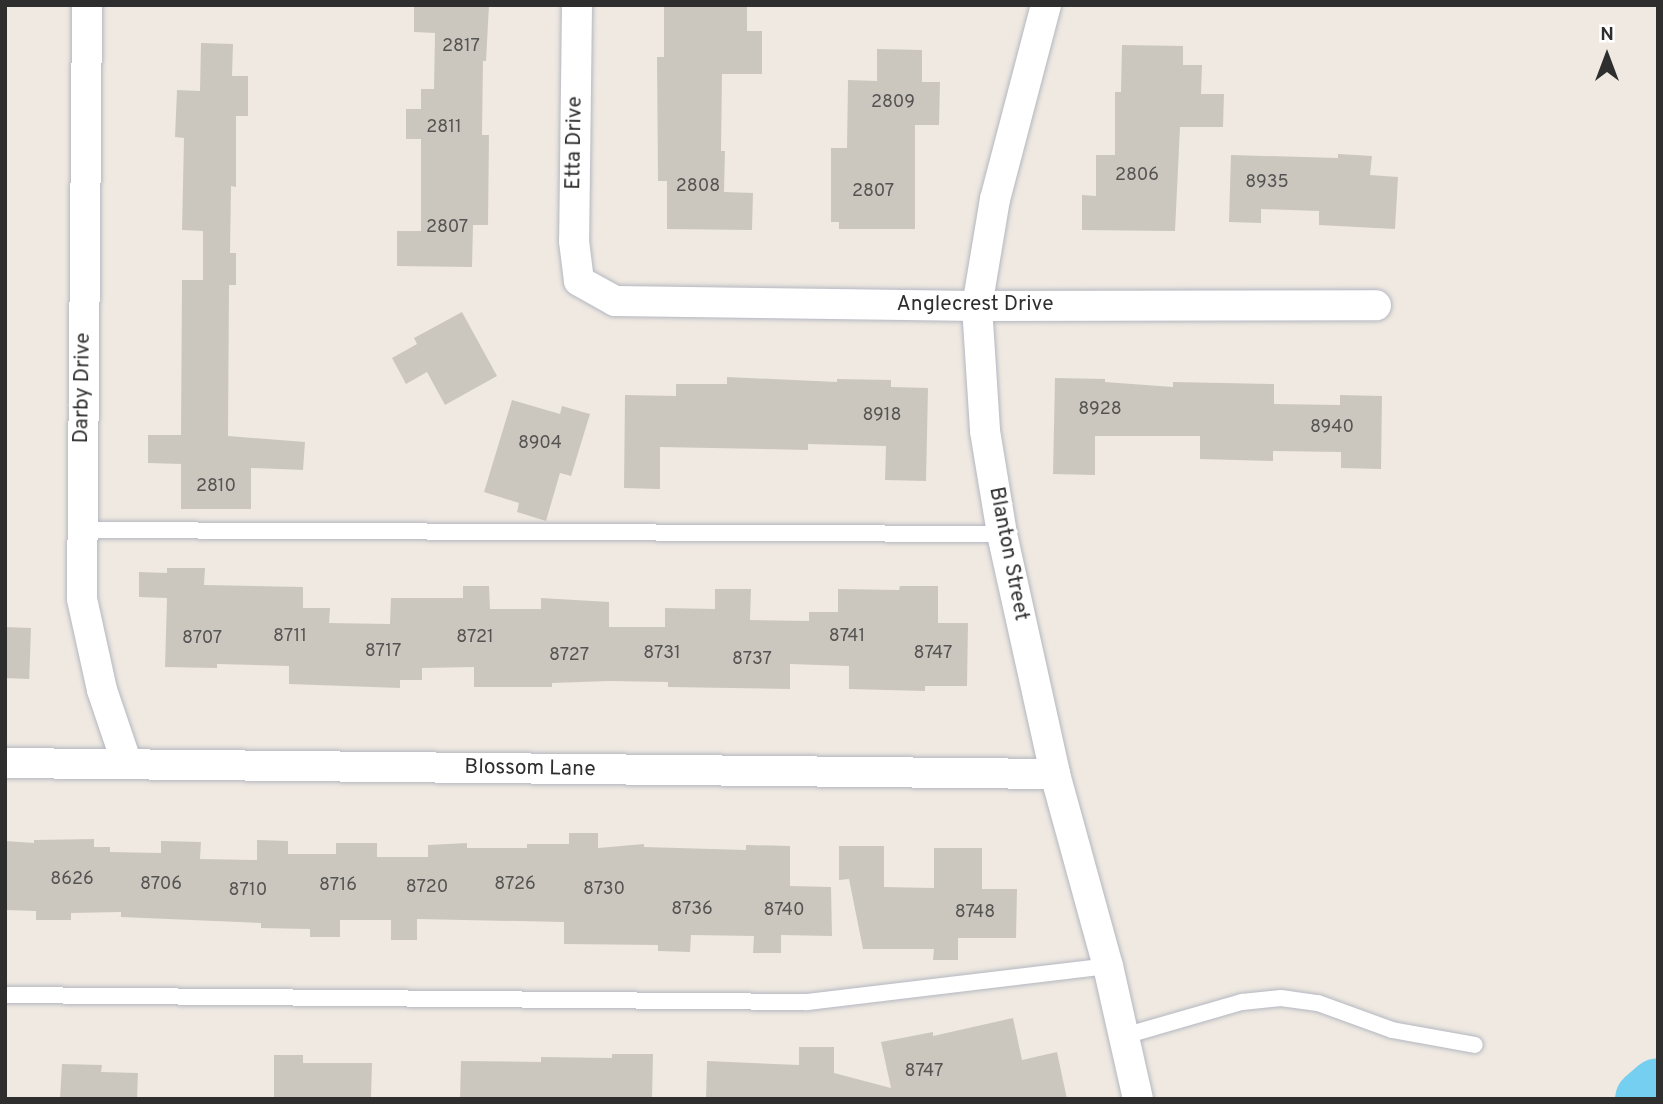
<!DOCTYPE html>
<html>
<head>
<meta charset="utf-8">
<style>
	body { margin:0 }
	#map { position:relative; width:1663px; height:1104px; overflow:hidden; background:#efe9e1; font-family:Overpass,sans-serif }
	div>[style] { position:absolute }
	.river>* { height:58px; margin:-29px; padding:0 29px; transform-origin:29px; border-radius:29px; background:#75cff0 }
	.building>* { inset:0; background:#cbc7bf; transform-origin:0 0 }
	.roads { filter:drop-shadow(0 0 2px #b4b7c1) drop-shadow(0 0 2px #b4b7c1) }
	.lane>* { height:16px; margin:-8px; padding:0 8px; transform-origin:8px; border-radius:8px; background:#fff }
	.street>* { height:30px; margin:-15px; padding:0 15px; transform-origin:15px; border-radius:15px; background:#fff }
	span { translate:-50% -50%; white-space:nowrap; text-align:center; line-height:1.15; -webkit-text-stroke:5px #fff; paint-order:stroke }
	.number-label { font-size:18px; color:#555452 }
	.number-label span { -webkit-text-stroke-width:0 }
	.street-label { font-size:21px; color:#2e2e2e }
	.frame { position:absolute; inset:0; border:7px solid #2e2e2e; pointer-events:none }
	.north { position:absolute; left:1572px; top:21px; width:70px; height:70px; -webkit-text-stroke:5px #fff; paint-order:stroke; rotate:0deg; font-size:19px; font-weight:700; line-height:28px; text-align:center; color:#2e2e2e }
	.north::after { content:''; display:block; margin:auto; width:24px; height:32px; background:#2e2e2e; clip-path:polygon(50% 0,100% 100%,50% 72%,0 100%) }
</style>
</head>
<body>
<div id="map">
	<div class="river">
		<i style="left:1644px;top:1099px;width:18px;rotate:-41deg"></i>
	</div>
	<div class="building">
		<i style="clip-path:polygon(414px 5px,489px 5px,486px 61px,483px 61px,482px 135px,489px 135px,488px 225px,473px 225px,472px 267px,397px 266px,397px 231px,421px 231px,421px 139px,406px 139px,406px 109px,421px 109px,421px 89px,434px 89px,435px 33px,414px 32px)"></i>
		<i style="clip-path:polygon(664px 5px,747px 5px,747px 31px,762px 31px,762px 74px,722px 74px,721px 151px,725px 151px,724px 192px,753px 193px,752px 230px,667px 229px,667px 181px,658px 181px,657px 57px,664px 57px)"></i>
		<i style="clip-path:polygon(201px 43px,233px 44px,232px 76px,248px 76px,248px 116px,236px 116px,236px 187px,231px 186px,230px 253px,236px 253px,236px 285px,229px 285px,228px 436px,305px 442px,303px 470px,251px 468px,251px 509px,181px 509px,181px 464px,148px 463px,148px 435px,181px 435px,182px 280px,203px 280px,203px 231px,182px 230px,184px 138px,175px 137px,177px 90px,200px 91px)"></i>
		<i style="clip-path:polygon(1122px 45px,1183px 46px,1183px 65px,1202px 65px,1201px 94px,1224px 94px,1223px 127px,1180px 127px,1175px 231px,1082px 230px,1082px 195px,1096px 196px,1096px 155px,1115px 155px,1115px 92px,1121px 92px)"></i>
		<i style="clip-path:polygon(877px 49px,922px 50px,922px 82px,940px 82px,939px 125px,915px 125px,915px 229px,839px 229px,839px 222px,831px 222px,831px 148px,847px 148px,848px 80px,877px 81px)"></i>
		<i style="clip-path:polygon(1338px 154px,1372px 156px,1370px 175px,1398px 177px,1395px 229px,1319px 225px,1319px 211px,1261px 209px,1261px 223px,1229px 222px,1231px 155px,1338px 158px)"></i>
		<i style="clip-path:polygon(462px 312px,497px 376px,445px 405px,427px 372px,406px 384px,392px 358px,417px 344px,414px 338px)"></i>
		<i style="clip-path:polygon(727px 377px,837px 382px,837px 379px,891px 380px,891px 387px,928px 388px,926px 481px,885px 480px,886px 446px,808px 444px,808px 450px,660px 447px,660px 489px,624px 488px,625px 395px,676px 396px,676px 384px,727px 384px)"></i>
		<i style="clip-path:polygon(1055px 378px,1105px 379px,1105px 382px,1173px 387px,1173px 382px,1274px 384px,1274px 404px,1340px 405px,1340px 395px,1382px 396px,1381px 469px,1341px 468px,1341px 452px,1273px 451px,1273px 461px,1200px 459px,1200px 436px,1095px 436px,1095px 475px,1053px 474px)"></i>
		<i style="clip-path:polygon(512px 400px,560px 414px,562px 406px,590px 414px,571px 476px,560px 473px,546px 521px,517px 512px,519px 503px,484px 492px)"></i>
		<i style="clip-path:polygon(167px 568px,205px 568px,204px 585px,303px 587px,303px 608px,330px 608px,329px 623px,390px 624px,391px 598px,463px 598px,463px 586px,489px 586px,490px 609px,541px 609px,541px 598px,609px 602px,609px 627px,665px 627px,665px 608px,715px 609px,715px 589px,751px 589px,750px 620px,809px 621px,809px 612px,838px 612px,838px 589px,899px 590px,900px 586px,938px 586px,938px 623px,968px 623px,967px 686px,925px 686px,925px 691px,849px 689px,849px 666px,790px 664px,790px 689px,668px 687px,668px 682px,609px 681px,552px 683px,552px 687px,474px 687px,474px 667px,422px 668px,422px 680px,400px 680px,400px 688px,289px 684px,289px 666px,217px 664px,217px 668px,165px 667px,167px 598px,139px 597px,139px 572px,167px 573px)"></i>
		<i style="left:5px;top:627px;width:26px;height:51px;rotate:2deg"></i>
		<i style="clip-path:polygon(569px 833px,598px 833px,598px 848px,644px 844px,644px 847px,746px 850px,746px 845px,790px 846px,790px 886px,831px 887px,832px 936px,781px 935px,781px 953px,753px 953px,754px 936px,691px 935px,690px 952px,658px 951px,658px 945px,564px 944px,564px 922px,417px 919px,417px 940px,391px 940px,391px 920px,340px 920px,340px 937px,310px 937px,310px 929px,261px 928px,261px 923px,121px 917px,121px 912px,71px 913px,71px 920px,36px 920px,36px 911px,5px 910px,5px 841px,34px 843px,34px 840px,94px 839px,94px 847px,110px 847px,110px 852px,161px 853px,161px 841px,201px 842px,200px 859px,257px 860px,257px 840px,288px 841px,288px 854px,336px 854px,336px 843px,377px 843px,377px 857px,428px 857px,428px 845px,467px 843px,467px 848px,527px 848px,527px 844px,569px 844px)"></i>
		<i style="clip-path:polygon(839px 846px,884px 846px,884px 887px,934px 888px,934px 848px,982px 848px,982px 889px,1017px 889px,1016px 938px,958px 938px,958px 960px,933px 960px,934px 949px,863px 949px,849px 879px,839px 880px)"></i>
		<i style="clip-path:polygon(1013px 1018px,1022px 1060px,1057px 1052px,1067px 1099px,706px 1099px,707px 1061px,799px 1065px,799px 1047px,834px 1047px,834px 1073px,891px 1088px,881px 1042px,933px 1032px,933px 1036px)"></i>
		<i style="clip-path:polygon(612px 1054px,653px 1054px,652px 1099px,460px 1099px,461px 1061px,541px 1062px,541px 1057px,612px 1058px)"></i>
		<i style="clip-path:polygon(274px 1055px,303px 1055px,303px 1063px,372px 1063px,371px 1099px,274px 1099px)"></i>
		<i style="clip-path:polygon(62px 1064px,102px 1065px,101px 1072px,138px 1073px,137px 1099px,60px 1099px)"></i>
	</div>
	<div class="roads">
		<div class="lane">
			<i style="left:81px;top:530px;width:921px;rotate:0.25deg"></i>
			<i style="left:5px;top:995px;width:802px;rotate:0.5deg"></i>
			<i style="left:807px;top:1002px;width:303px;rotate:-6.8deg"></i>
			<i style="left:1124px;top:1036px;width:123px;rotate:-16.1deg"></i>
			<i style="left:1242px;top:1002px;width:39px;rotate:-6deg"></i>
			<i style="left:1281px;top:998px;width:37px;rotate:8deg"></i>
			<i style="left:1318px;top:1003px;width:79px;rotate:20deg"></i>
			<i style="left:1392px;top:1030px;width:84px;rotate:10.2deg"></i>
		</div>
		<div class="street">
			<i style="left:87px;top:5px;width:594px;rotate:90.48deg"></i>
			<i style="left:82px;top:599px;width:93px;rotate:77.6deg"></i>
			<i style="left:102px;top:690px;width:78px;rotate:71.3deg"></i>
			<i style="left:577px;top:5px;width:236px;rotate:90.7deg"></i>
			<i style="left:574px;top:241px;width:40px;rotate:82.9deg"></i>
			<i style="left:579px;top:281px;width:41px;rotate:29.1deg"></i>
			<i style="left:615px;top:301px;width:362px;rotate:0.8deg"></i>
			<i style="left:977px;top:306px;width:399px;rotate:-0.1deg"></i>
			<i style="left:1046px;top:5px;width:201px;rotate:104.7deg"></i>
			<i style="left:995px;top:199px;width:109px;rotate:99.5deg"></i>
			<i style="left:977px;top:306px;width:125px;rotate:86.3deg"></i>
			<i style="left:985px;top:431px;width:104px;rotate:80.6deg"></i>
			<i style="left:1002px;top:534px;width:246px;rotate:77.5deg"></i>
			<i style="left:1055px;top:774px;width:199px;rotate:74.6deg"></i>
			<i style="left:1108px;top:966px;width:136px;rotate:77.3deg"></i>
			<i style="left:5px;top:763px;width:1050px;rotate:0.6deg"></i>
		</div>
	</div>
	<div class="number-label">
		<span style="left:461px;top:47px">2817</span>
		<span style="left:893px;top:103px">2809</span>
		<span style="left:444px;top:128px">2811</span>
		<span style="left:1137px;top:176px">2806</span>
		<span style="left:1267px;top:183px">8935</span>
		<span style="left:698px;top:187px">2808</span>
		<span style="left:873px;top:192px">2807</span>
		<span style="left:447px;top:228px">2807</span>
		<span style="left:1100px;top:410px">8928</span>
		<span style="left:882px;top:416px">8918</span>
		<span style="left:1332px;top:428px">8940</span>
		<span style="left:540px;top:444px">8904</span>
		<span style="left:216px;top:487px">2810</span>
		<span style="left:290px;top:637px">8711</span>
		<span style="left:847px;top:637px">8741</span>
		<span style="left:475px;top:638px">8721</span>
		<span style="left:202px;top:639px">8707</span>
		<span style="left:383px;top:652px">8717</span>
		<span style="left:662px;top:654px">8731</span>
		<span style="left:933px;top:654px">8747</span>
		<span style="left:569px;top:656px">8727</span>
		<span style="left:752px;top:660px">8737</span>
		<span style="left:72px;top:880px">8626</span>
		<span style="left:161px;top:885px">8706</span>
		<span style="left:515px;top:885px">8726</span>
		<span style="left:338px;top:886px">8716</span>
		<span style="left:427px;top:888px">8720</span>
		<span style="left:604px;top:890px">8730</span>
		<span style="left:248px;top:891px">8710</span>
		<span style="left:692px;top:910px">8736</span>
		<span style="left:784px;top:911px">8740</span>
		<span style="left:975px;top:913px">8748</span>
		<span style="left:924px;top:1072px">8747</span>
	</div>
	<div class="street-label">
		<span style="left:575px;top:143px;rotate:-89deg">Etta Drive</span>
		<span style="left:975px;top:305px">Anglecrest Drive</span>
		<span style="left:83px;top:388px;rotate:-89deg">Darby Drive</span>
		<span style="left:1008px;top:554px;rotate:79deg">Blanton Street</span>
		<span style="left:530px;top:769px;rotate:1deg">Blossom Lane</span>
	</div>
	<div class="frame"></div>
	<div class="north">N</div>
</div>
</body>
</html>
